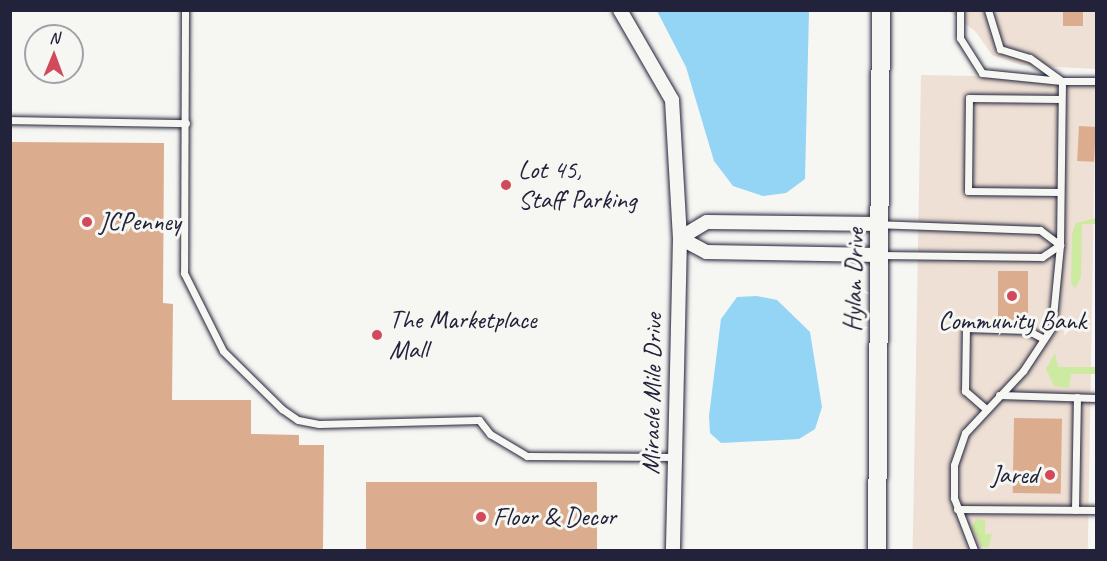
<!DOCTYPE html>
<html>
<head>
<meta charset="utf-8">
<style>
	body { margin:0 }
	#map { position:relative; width:1107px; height:561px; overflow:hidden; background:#f6f6f2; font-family:Caveat,sans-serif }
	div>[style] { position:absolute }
	.built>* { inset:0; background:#eee0d4; transform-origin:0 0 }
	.green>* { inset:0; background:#cdeaa1 }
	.water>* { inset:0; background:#94d4f5 }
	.building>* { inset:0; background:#dcac8e; transform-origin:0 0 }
	.roads { filter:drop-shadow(0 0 2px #22223b) drop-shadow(0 0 2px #22223b) }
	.service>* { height:7px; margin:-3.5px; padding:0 3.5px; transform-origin:3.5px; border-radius:3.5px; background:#f6f6f2 }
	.minor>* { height:14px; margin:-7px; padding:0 7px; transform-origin:7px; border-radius:7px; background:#f6f6f2 }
	.secondary>* { height:18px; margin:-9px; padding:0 9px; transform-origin:9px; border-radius:9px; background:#f6f6f2 }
	.dots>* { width:16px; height:16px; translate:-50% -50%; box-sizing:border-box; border:3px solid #f6f6f2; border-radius:50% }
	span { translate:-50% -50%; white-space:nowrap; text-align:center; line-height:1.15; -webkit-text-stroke:6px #f6f6f2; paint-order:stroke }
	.poi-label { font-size:26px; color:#22223b }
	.left { translate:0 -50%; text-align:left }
	.right { translate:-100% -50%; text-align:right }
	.street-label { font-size:26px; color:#22223b }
	.frame { position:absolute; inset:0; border:12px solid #22223b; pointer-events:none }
	.north { position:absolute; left:24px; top:24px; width:60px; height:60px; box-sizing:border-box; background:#f6f6f2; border:2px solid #a1a1a9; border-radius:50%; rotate:1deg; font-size:16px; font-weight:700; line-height:24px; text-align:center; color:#22223b }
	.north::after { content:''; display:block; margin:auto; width:21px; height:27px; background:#d1495b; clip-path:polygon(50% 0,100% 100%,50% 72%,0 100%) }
</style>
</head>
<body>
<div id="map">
	<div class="built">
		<i style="clip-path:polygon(949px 11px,1096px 11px,1096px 69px,1021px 65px,992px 55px,976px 32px)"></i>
		<i style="left:921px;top:75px;width:175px;height:475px;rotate:1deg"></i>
	</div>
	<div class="green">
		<i style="clip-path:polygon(1096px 218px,1096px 224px,1082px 224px,1081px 277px,1075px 288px,1071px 283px,1072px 233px,1076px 223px)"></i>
		<i style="clip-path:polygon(1055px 353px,1058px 367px,1096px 367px,1096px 374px,1071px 374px,1069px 388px,1054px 386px,1046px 369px)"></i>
		<i style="clip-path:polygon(976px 519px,985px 520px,985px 534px,992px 534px,988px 548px,982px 547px,972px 527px)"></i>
	</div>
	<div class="water">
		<i style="clip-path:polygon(657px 11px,809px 11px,805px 179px,786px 193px,763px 196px,733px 186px,714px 161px,686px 67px)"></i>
		<i style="clip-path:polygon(757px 296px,777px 300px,810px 332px,822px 407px,815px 429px,799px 439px,721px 443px,710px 433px,709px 416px,721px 319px,737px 297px)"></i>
	</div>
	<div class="building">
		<i style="left:1063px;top:10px;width:20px;height:16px"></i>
		<i style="left:1079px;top:126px;width:17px;height:35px;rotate:3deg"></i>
		<i style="clip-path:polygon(10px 142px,164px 143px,163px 303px,173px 304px,172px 400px,251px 400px,251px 434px,299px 435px,299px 445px,324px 445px,323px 550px,10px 550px)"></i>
		<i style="left:998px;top:271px;width:30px;height:49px"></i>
		<i style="left:1014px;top:418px;width:48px;height:75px;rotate:1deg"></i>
		<i style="left:366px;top:482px;width:231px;height:68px"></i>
	</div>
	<div class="roads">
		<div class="service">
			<i style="left:185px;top:10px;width:263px;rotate:90.2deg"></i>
			<i style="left:184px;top:273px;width:87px;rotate:63.4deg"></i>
			<i style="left:223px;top:351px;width:83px;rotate:44.5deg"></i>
			<i style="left:282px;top:409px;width:19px;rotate:35deg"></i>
			<i style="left:298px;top:420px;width:21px;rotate:11deg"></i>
			<i style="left:319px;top:424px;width:160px;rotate:-1.4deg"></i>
			<i style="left:479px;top:420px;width:18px;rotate:52deg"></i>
			<i style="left:490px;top:434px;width:43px;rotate:30.7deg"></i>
			<i style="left:527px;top:456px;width:149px;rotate:0.4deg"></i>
			<i style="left:960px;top:10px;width:28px;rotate:90deg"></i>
			<i style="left:960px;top:38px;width:41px;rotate:57.8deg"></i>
			<i style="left:982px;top:73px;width:80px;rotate:5.7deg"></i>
			<i style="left:988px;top:10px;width:41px;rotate:72.9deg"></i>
			<i style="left:1000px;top:49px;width:31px;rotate:17deg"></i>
			<i style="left:1030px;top:58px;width:39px;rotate:36deg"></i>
			<i style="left:10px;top:120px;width:176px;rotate:1deg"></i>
			<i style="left:1060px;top:192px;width:92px;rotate:-179.4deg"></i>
			<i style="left:968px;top:191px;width:93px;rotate:-89.4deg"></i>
			<i style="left:969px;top:98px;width:92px;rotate:0.6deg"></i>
			<i style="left:880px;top:255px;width:162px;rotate:0.7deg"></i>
			<i style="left:1042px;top:257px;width:22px;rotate:-34deg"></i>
			<i style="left:1060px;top:245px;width:25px;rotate:-143deg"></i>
			<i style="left:1040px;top:230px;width:160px;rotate:-177.9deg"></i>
			<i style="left:999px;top:395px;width:97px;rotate:1.8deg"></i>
			<i style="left:986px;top:409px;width:28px;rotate:-139deg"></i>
			<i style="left:965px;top:391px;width:63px;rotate:-89.1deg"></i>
			<i style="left:966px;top:328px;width:61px;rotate:1.9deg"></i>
			<i style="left:1027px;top:330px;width:19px;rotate:28deg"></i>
			<i style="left:957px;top:509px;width:139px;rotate:0.4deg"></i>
			<i style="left:1075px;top:510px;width:113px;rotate:-89deg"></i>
			<i style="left:974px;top:550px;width:56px;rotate:-111deg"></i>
			<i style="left:954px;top:498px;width:33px;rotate:-90deg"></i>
			<i style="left:954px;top:465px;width:34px;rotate:-71deg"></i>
			<i style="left:965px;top:433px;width:85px;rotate:-46.9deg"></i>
			<i style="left:1023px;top:371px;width:53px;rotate:-56.6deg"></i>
			<i style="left:1052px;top:327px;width:82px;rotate:-84.4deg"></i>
			<i style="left:1060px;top:245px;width:164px;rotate:-89.3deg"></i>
			<i style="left:1062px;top:81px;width:34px"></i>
		</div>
		<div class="minor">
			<i style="left:620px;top:10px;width:104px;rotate:60deg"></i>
			<i style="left:672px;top:100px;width:138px;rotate:86.7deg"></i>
			<i style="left:680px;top:238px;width:312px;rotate:91.3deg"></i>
			<i style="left:680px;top:238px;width:31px;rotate:-31deg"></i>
			<i style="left:707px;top:222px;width:173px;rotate:0.7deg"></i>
			<i style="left:680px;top:238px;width:30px;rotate:28deg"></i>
			<i style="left:706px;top:252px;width:174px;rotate:1deg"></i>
		</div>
		<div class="secondary">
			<i style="left:877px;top:550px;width:540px;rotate:-89.58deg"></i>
		</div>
	</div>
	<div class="dots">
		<i style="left:506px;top:185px;background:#d1495b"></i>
		<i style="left:87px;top:222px;background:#d1495b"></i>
		<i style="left:1012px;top:296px;background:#d1495b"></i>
		<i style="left:377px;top:335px;background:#d1495b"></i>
		<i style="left:1050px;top:475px;background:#d1495b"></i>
		<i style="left:481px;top:517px;background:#d1495b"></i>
	</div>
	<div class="poi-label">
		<span class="left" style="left:518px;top:185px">Lot 45,<br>Staff Parking</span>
		<span class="left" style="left:99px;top:222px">JCPenney</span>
		<span class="left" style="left:389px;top:335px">The Marketplace<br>Mall</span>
		<span style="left:1012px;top:321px">Community Bank</span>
		<span class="right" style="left:1038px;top:475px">Jared</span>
		<span class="left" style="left:493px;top:517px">Floor &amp; Decor</span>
	</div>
	<div class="street-label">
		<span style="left:854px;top:280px;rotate:-89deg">Hylan Drive</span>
		<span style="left:652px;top:394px;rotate:-89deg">Miracle Mile Drive</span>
	</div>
	<div class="frame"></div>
	<div class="north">N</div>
</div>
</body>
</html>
